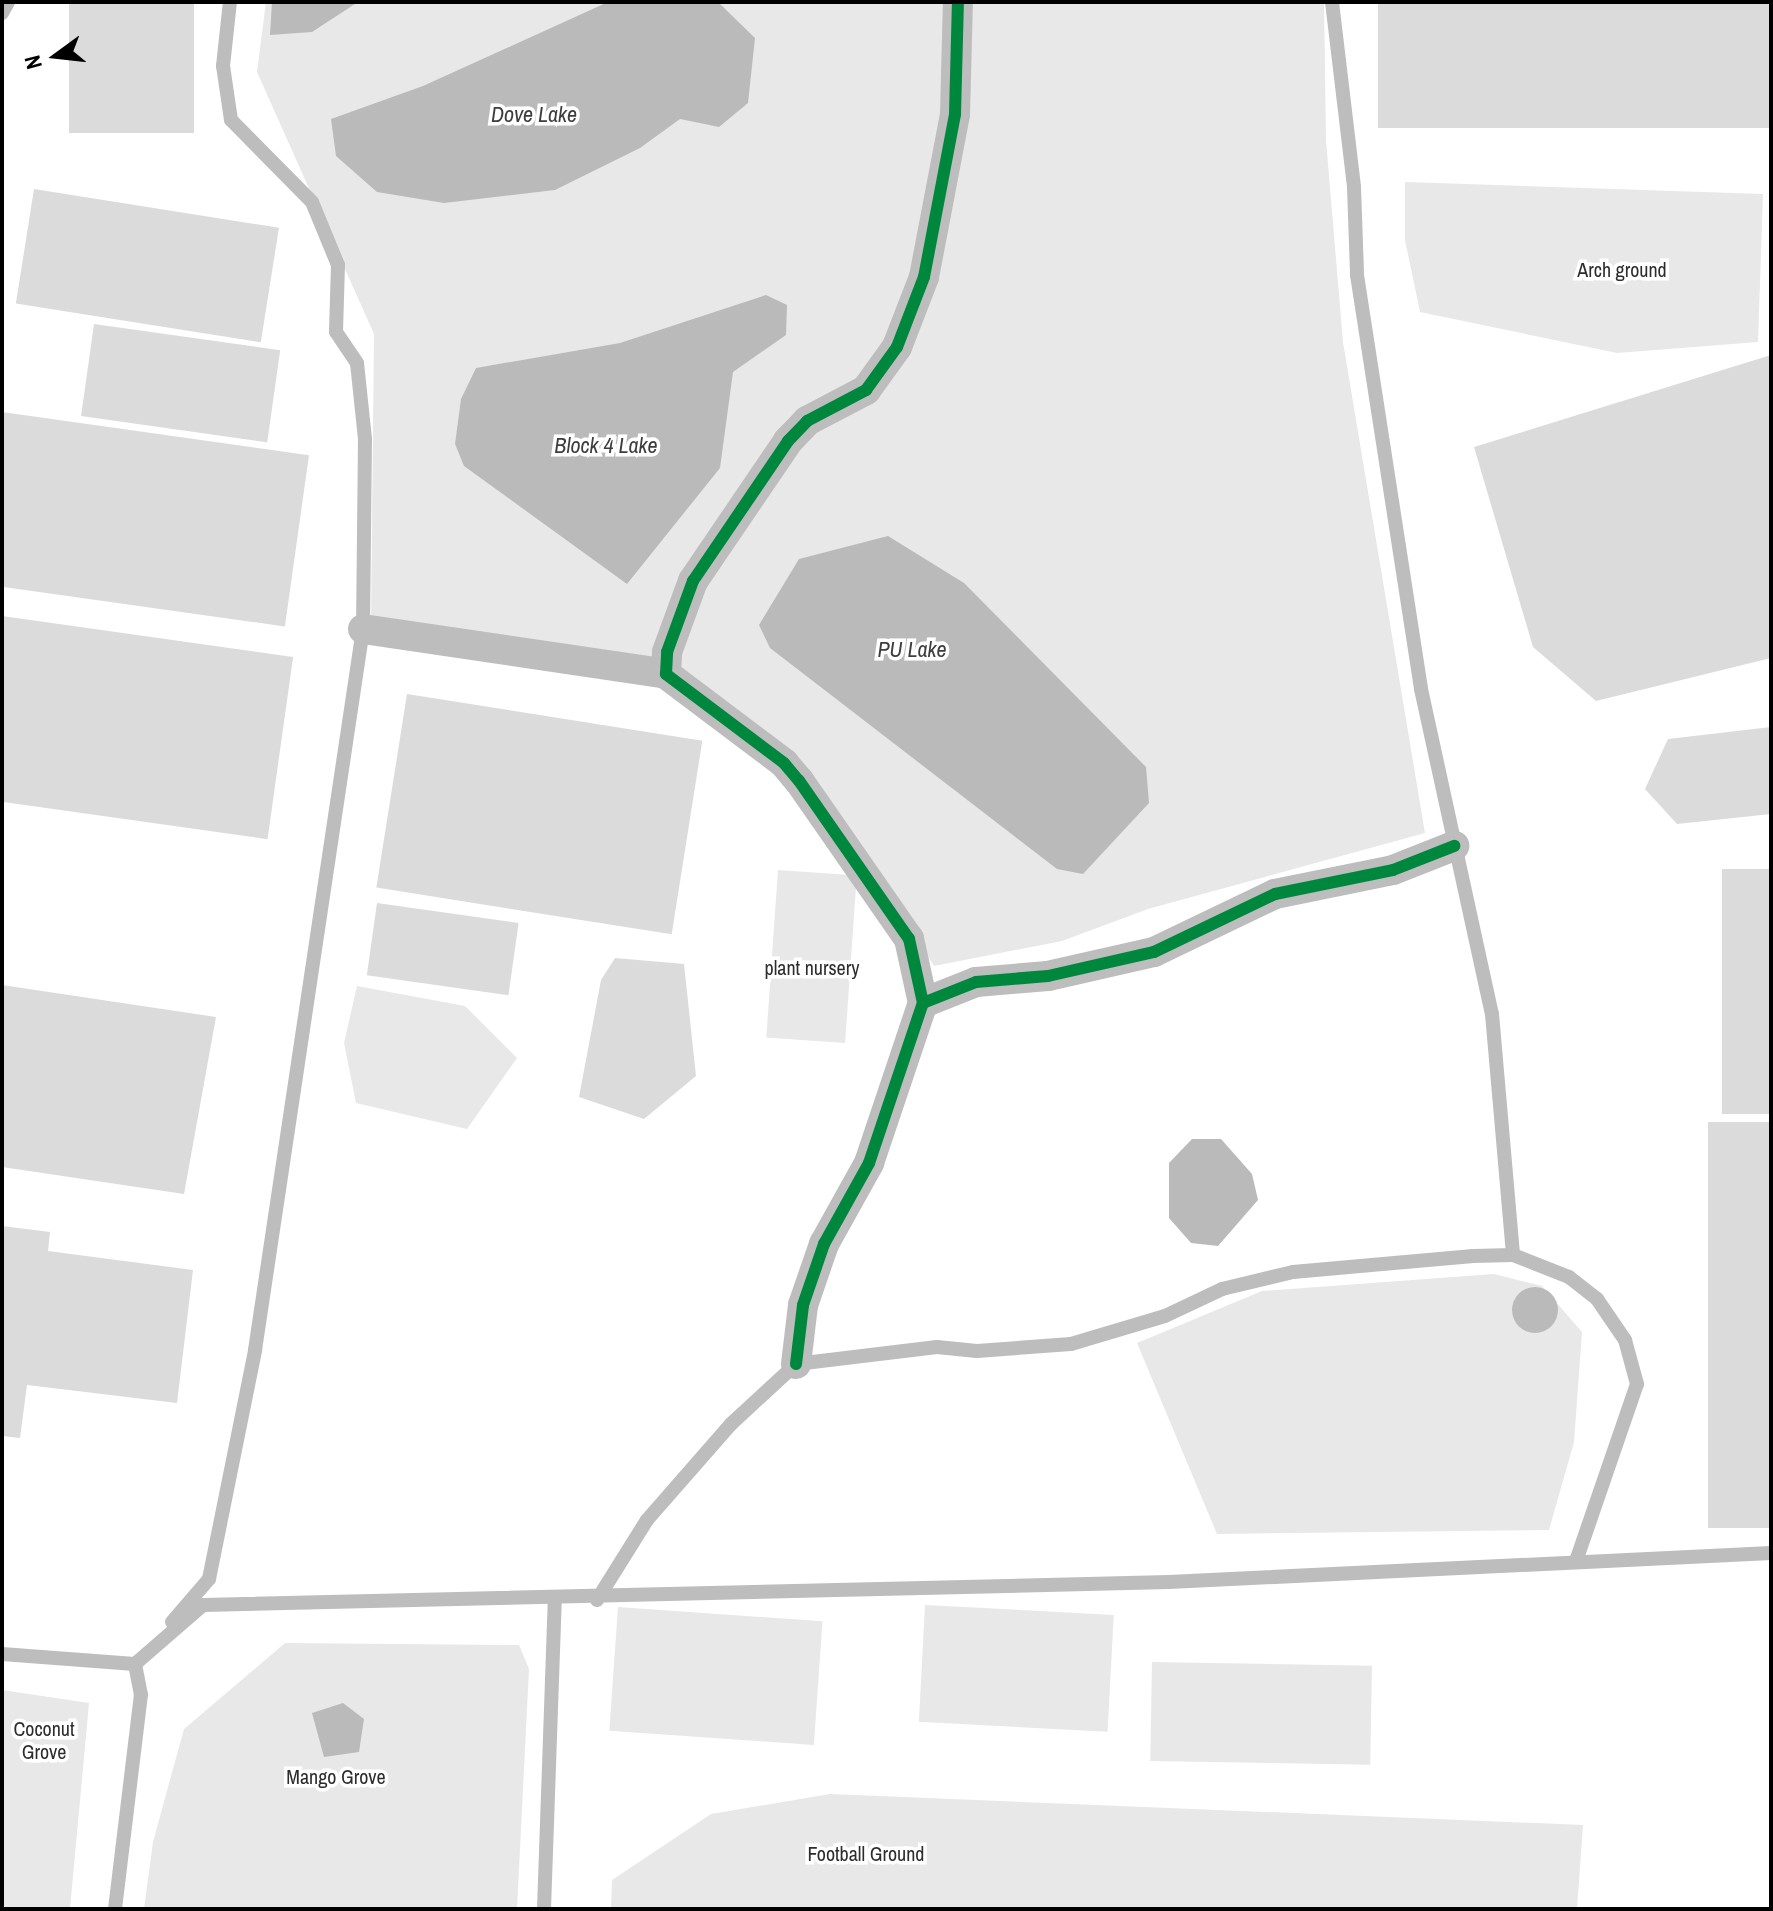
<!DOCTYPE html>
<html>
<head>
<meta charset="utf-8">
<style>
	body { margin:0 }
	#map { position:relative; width:1773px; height:1911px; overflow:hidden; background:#fff; font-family:"Archivo Narrow",sans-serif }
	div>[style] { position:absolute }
	.green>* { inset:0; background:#e8e8e8; transform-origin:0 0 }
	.water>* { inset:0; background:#bababa }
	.round { border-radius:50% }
	.building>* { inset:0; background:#dbdbdb; transform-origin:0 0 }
	.service>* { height:14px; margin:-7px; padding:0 7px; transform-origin:7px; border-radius:7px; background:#bdbdbd }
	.minor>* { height:30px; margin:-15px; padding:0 15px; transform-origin:15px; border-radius:15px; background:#bdbdbd }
	.cycleway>* { height:12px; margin:-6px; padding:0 6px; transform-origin:6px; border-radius:6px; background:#00873e }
	span { translate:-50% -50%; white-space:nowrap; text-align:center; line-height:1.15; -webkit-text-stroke:7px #fff; paint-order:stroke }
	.park-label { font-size:20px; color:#2c2c2c }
	.water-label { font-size:22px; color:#3d3d3d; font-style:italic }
	.frame { position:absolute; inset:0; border:4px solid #000; pointer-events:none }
	.north { position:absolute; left:16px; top:16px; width:80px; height:80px; -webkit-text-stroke:6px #fff; paint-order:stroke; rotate:255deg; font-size:22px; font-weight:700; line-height:32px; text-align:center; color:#000 }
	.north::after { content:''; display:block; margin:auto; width:28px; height:36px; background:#000; clip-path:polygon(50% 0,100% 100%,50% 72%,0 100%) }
</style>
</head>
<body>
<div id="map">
	<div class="green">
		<i style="clip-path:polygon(266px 2px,1324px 2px,1326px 140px,1343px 342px,1425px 833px,1148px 909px,1062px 941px,934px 966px,804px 765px,642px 662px,371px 622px,374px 334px,257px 72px)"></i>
		<i style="clip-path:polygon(1405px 182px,1763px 194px,1758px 342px,1617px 353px,1420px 312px,1405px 240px)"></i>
		<i style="left:778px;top:870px;width:79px;height:168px;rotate:4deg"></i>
		<i style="clip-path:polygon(357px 986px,465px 1006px,517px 1058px,467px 1129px,356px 1103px,344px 1043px)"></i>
		<i style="clip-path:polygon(1494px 1274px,1542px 1286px,1582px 1332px,1574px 1442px,1549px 1530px,1217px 1534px,1137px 1343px,1262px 1291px)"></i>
		<i style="left:925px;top:1605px;width:189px;height:117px;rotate:3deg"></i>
		<i style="left:618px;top:1607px;width:205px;height:124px;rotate:4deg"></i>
		<i style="clip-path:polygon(285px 1643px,519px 1645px,529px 1669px,517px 1909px,144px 1909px,153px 1842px,184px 1729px)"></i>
		<i style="left:1152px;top:1662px;width:220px;height:99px;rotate:1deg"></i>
		<i style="clip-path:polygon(2px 1690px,89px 1703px,70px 1909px,2px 1909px)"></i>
		<i style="clip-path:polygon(830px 1794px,1583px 1825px,1577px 1909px,611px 1909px,612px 1880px,711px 1814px)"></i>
	</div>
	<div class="water">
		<i style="clip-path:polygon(272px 2px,358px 2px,312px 32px,270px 35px)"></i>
		<i style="clip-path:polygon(608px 2px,718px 2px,755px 38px,748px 103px,719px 127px,680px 119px,640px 148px,555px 190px,444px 203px,377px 192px,336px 156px,331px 119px,423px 86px)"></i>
		<i style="clip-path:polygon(766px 295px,787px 305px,786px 335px,733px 372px,720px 468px,627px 584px,464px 466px,455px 444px,461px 399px,476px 368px,620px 343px)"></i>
		<i style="clip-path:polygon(888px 536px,964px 583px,1146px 767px,1149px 803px,1083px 874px,1057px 869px,770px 648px,759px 625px,799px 559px)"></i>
		<i style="clip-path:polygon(1192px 1139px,1221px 1139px,1252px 1174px,1258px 1200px,1218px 1246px,1191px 1243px,1169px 1218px,1169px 1163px)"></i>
		<i class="round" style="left:1512px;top:1287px;width:46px;height:46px"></i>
		<i style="clip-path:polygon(343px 1703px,364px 1719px,359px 1752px,324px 1757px,312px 1713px)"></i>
	</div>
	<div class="building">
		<i style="left:69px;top:2px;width:125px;height:131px"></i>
		<i style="left:1378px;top:2px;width:393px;height:126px"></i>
		<i style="left:34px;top:189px;width:248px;height:116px;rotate:9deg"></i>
		<i style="left:94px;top:324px;width:188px;height:93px;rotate:8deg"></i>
		<i style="clip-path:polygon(1771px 355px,1771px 658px,1596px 701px,1533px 647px,1474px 447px)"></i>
		<i style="left:2px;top:412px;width:310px;height:173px;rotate:8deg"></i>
		<i style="left:2px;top:616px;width:294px;height:184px;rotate:8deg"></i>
		<i style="left:407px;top:694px;width:299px;height:196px;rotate:9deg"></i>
		<i style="clip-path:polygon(1771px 727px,1771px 814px,1677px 824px,1645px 789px,1668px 739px)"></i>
		<i style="left:1722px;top:869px;width:49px;height:245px"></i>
		<i style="left:377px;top:903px;width:143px;height:73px;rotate:8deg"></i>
		<i style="clip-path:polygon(615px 958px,684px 964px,696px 1076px,644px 1119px,579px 1097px,601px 980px)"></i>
		<i style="clip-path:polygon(2px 985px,216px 1017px,184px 1194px,2px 1167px)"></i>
		<i style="left:1708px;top:1122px;width:63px;height:406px"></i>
		<i style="clip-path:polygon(2px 1226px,50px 1232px,48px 1251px,193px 1270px,177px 1403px,27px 1385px,20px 1438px,2px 1436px)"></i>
	</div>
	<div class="service">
		<i style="left:1332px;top:2px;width:186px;rotate:83.2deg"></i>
		<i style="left:1354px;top:187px;width:88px;rotate:88deg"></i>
		<i style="left:1357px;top:275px;width:419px;rotate:81.2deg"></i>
		<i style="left:1421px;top:689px;width:333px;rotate:77.7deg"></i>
		<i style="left:1492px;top:1014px;width:242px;rotate:85deg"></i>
		<i style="left:2px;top:13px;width:13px;rotate:-61deg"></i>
		<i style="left:597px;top:1600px;width:94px;rotate:-58deg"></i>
		<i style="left:647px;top:1520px;width:128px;rotate:-48.8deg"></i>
		<i style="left:731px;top:1424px;width:88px;rotate:-42.7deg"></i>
		<i style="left:796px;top:1364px;width:142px;rotate:-6.9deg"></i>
		<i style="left:937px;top:1347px;width:40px;rotate:5.7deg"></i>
		<i style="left:977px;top:1351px;width:94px;rotate:-4.3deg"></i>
		<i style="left:1071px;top:1344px;width:98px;rotate:-16.6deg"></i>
		<i style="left:1165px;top:1316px;width:63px;rotate:-25.3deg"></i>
		<i style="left:1222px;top:1289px;width:73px;rotate:-13.5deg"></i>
		<i style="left:1293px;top:1272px;width:181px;rotate:-5.1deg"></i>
		<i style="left:1473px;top:1256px;width:40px;rotate:-1.4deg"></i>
		<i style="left:1513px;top:1255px;width:60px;rotate:21.4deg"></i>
		<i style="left:1569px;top:1277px;width:36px;rotate:38deg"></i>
		<i style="left:1597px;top:1299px;width:50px;rotate:55.7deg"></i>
		<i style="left:1625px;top:1340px;width:46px;rotate:74.7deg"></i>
		<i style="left:1637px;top:1384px;width:187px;rotate:109deg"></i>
		<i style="left:172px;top:1622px;width:57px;rotate:-49.3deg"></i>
		<i style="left:209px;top:1579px;width:234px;rotate:-78.6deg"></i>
		<i style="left:255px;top:1350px;width:729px;rotate:-81.48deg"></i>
		<i style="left:363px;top:629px;width:190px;rotate:-89.4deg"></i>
		<i style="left:365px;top:439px;width:76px;rotate:-96deg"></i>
		<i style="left:357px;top:363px;width:37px;rotate:-124deg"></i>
		<i style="left:336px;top:332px;width:67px;rotate:-88.3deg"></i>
		<i style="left:338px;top:265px;width:68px;rotate:-112.4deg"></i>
		<i style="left:312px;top:202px;width:115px;rotate:-134.6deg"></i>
		<i style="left:231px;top:120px;width:55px;rotate:-98.4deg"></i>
		<i style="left:223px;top:66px;width:64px;rotate:-83.8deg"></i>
		<i style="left:2px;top:1654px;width:133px;rotate:4.3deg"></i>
		<i style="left:135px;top:1664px;width:90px;rotate:-40.9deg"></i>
		<i style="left:203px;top:1605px;width:966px;rotate:-1.36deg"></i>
		<i style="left:1169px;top:1582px;width:603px;rotate:-2.76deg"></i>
		<i style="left:115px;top:1909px;width:216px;rotate:-83.1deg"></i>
		<i style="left:141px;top:1695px;width:32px;rotate:-101deg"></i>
		<i style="left:544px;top:1909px;width:311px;rotate:-88deg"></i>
	</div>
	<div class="minor">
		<i style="left:363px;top:629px;width:306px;rotate:8.4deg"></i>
		<i style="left:923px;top:1003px;width:66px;rotate:-102.3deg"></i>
		<i style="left:909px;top:939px;width:193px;rotate:-124.8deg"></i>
		<i style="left:799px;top:781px;width:23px;rotate:-130deg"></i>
		<i style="left:784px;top:763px;width:148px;rotate:-143deg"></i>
		<i style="left:666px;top:674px;width:22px;rotate:-87deg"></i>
		<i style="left:667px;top:652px;width:76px;rotate:-69.9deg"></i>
		<i style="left:693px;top:581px;width:169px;rotate:-55.8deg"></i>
		<i style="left:788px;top:441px;width:28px;rotate:-46deg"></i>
		<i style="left:807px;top:421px;width:67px;rotate:-27.7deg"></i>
		<i style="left:866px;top:390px;width:53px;rotate:-54.2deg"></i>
		<i style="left:897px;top:347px;width:75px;rotate:-68.9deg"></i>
		<i style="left:924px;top:277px;width:166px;rotate:-79.2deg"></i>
		<i style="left:955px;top:114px;width:112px;rotate:-88.5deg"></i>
		<i style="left:796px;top:1364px;width:59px;rotate:-83.2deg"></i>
		<i style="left:803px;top:1305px;width:65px;rotate:-71deg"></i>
		<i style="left:824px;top:1244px;width:93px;rotate:-60.9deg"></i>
		<i style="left:869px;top:1163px;width:169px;rotate:-71.4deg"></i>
		<i style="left:923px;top:1003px;width:57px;rotate:-21.6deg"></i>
		<i style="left:976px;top:982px;width:72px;rotate:-4.8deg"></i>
		<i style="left:1048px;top:976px;width:109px;rotate:-12.8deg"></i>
		<i style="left:1154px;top:952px;width:134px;rotate:-25.6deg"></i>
		<i style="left:1275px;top:894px;width:120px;rotate:-11.5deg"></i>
		<i style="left:1393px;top:870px;width:66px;rotate:-21.5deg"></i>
	</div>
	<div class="cycleway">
		<i style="left:923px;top:1003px;width:66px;rotate:-102.3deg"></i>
		<i style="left:909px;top:939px;width:193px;rotate:-124.8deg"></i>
		<i style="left:799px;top:781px;width:23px;rotate:-130deg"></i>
		<i style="left:784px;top:763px;width:148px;rotate:-143deg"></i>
		<i style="left:666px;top:674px;width:22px;rotate:-87deg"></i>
		<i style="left:667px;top:652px;width:76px;rotate:-69.9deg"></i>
		<i style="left:693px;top:581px;width:169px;rotate:-55.8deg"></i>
		<i style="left:788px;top:441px;width:28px;rotate:-46deg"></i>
		<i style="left:807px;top:421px;width:67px;rotate:-27.7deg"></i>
		<i style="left:866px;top:390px;width:53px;rotate:-54.2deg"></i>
		<i style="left:897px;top:347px;width:75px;rotate:-68.9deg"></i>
		<i style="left:924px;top:277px;width:166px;rotate:-79.2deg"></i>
		<i style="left:955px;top:114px;width:112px;rotate:-88.5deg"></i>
		<i style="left:796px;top:1364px;width:59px;rotate:-83.2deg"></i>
		<i style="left:803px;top:1305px;width:65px;rotate:-71deg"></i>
		<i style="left:824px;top:1244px;width:93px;rotate:-60.9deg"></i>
		<i style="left:869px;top:1163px;width:169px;rotate:-71.4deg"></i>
		<i style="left:923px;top:1003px;width:57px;rotate:-21.6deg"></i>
		<i style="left:976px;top:982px;width:72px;rotate:-4.8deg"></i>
		<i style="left:1048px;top:976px;width:109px;rotate:-12.8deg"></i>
		<i style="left:1154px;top:952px;width:134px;rotate:-25.6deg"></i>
		<i style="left:1275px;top:894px;width:120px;rotate:-11.5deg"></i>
		<i style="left:1393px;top:870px;width:66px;rotate:-21.5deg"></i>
	</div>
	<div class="park-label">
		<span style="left:1622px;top:269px">Arch ground</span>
		<span style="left:812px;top:967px">plant nursery</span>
		<span style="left:44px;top:1740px">Coconut<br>Grove</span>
		<span style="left:336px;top:1776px">Mango Grove</span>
		<span style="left:866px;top:1853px">Football Ground</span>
	</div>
	<div class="water-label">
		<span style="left:534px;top:115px">Dove Lake</span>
		<span style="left:606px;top:446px">Block 4 Lake</span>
		<span style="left:912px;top:650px">PU Lake</span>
	</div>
	<div class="frame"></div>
	<div class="north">N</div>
</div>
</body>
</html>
